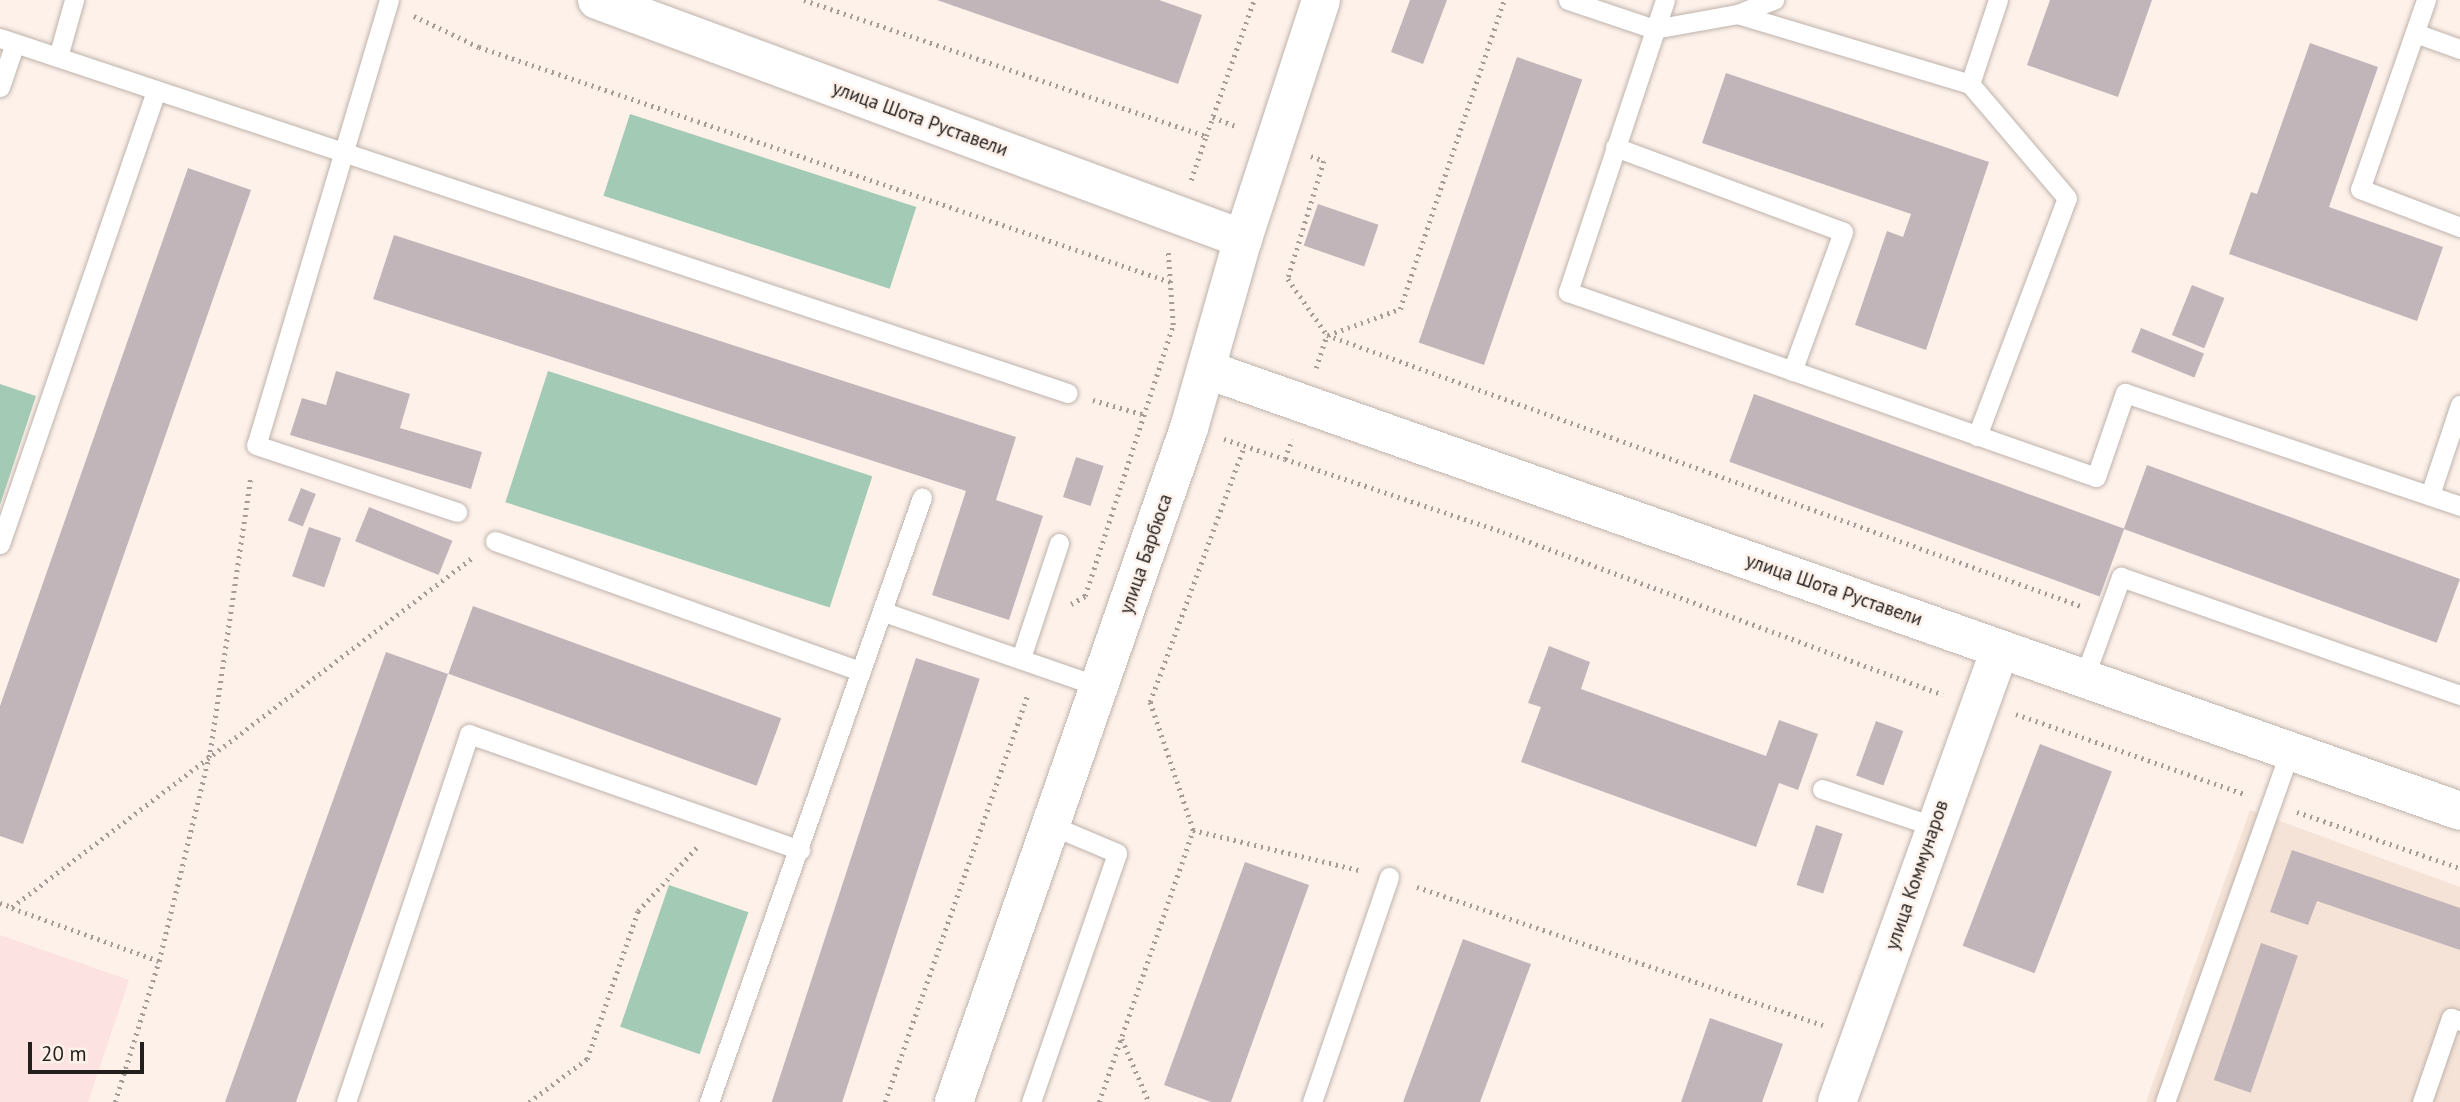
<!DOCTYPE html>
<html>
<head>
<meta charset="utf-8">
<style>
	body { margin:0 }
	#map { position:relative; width:2460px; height:1102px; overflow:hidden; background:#fdf1ea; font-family:"PT Sans",sans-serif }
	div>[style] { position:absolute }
	.built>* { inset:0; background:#f6e3d7 }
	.education>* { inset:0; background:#fde2e2 }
	.green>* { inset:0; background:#a3cab4; transform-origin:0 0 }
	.building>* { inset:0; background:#c2b5ba; transform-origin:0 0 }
	.path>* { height:4.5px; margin-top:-2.25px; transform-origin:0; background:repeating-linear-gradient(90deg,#a59c97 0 2px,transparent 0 7px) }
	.roads { filter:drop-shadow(0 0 2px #beb3ac) drop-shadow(0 0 2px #beb3ac) }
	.service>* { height:19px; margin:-9.5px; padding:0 9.5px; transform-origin:9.5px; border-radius:9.5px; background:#fff }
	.minor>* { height:38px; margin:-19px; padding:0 19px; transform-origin:19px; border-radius:19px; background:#fff }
	.tertiary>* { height:38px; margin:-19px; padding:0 19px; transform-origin:19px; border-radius:19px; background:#fff }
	span { translate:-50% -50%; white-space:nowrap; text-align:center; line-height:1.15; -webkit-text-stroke:5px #fdf1ea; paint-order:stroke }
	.street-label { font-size:19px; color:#231f1d }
	.scale { position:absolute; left:28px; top:1042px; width:116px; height:32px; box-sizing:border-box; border:4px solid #231f1d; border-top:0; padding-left:9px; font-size:21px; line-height:24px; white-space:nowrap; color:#231f1d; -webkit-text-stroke:5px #fdf1ea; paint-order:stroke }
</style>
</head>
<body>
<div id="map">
	<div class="built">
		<i style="clip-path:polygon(2250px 810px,2460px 887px,2460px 1102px,2146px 1102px)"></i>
	</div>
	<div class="education">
		<i style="clip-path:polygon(0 935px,129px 980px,88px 1102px,0 1102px)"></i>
	</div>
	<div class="green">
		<i style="left:630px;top:114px;width:301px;height:86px;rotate:18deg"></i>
		<i style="left:548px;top:371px;width:341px;height:138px;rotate:18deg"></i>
		<i style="clip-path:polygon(0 384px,36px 396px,0 505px)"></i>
		<i style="left:669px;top:885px;width:84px;height:150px;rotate:19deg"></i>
	</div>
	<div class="building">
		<i style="clip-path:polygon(937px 0,1159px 0,1202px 15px,1178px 84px)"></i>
		<i style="clip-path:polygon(1410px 0,1447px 0,1423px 64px,1391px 52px)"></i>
		<i style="clip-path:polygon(2050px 0,2152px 0,2118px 97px,2027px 65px)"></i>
		<i style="clip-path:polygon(2310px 43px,2378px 67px,2329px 207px,2443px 247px,2417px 321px,2229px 254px,2251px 192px,2257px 194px)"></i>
		<i style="left:1517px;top:57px;width:69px;height:302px;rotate:19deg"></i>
		<i style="clip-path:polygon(1726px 73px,1989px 162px,1926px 350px,1855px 325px,1887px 231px,1903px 237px,1911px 214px,1702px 143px)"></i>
		<i style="clip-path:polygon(188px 168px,251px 190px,23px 844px,0 836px,0 706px)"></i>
		<i style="left:1318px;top:204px;width:64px;height:44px;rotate:19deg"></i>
		<i style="clip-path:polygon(394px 235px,1016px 437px,996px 500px,1043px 516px,1009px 620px,932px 595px,966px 491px,373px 299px)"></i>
		<i style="left:2192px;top:285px;width:35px;height:54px;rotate:22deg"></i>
		<i style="left:2141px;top:328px;width:68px;height:26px;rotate:22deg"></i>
		<i style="clip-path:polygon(336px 371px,410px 394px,400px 428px,482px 452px,471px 489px,290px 435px,302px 398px,326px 405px)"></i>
		<i style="left:1754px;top:394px;width:394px;height:72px;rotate:20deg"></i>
		<i style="left:1076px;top:457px;width:29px;height:42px;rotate:18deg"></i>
		<i style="left:2147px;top:465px;width:333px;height:68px;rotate:20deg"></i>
		<i style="left:301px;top:488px;width:16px;height:35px;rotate:22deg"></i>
		<i style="left:369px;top:507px;width:90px;height:37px;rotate:22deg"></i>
		<i style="left:309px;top:527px;width:34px;height:52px;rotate:19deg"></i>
		<i style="left:473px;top:606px;width:328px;height:72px;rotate:20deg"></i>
		<i style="clip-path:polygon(1549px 646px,1590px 662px,1581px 689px,1766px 756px,1779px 720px,1818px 734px,1798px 790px,1779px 783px,1756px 847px,1521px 762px,1541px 707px,1528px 703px)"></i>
		<i style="clip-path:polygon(386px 652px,448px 674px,348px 956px,296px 1102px,225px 1102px)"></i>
		<i style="left:916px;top:658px;width:67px;height:470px;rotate:18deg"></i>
		<i style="left:1876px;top:721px;width:29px;height:58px;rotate:20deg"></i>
		<i style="left:2040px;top:744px;width:77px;height:216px;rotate:21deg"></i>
		<i style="left:1816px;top:825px;width:28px;height:63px;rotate:18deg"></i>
		<i style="clip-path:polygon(2292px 850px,2460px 908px,2460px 950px,2317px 901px,2308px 925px,2270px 912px)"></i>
		<i style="clip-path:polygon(1245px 862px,1309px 885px,1231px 1102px,1211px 1102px,1164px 1085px)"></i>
		<i style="clip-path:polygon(1463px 939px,1531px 964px,1480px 1102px,1403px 1102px)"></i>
		<i style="left:2261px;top:943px;width:39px;height:145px;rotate:19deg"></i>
		<i style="clip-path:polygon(1710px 1018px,1783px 1044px,1762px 1102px,1681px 1102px)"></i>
	</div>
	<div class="path">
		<i style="left:804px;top:0;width:424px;rotate:18.7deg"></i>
		<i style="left:1206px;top:136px;width:144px;rotate:-70.6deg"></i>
		<i style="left:414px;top:16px;width:72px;rotate:25.5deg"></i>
		<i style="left:479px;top:47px;width:731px;rotate:18.76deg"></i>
		<i style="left:1213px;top:117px;width:27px;rotate:22deg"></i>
		<i style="left:1311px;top:156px;width:14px;rotate:21deg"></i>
		<i style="left:1324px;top:161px;width:123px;rotate:107deg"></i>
		<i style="left:1288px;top:279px;width:68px;rotate:55.1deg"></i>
		<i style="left:1327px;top:335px;width:801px;rotate:19.77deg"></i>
		<i style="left:1191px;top:180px;width:46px;rotate:-71.2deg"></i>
		<i style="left:1328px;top:335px;width:77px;rotate:-19.9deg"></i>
		<i style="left:1400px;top:309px;width:326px;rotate:-71.4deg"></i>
		<i style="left:1316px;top:368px;width:35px;rotate:-72deg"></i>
		<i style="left:1093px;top:400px;width:54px;rotate:16.1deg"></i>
		<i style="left:1224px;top:439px;width:64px;rotate:18.2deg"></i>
		<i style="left:1285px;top:459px;width:21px;rotate:-71deg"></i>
		<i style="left:1285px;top:459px;width:230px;rotate:18.5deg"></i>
		<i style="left:1503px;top:532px;width:469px;rotate:20.3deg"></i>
		<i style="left:1071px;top:604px;width:16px;rotate:-30deg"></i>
		<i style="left:1085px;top:596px;width:285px;rotate:-72deg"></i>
		<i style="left:1173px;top:325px;width:73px;rotate:-93.9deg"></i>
		<i style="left:2016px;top:714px;width:243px;rotate:19.3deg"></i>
		<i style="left:2297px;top:812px;width:172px;rotate:19deg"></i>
		<i style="left:1193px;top:830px;width:174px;rotate:13.6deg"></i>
		<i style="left:1417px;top:887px;width:429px;rotate:18.8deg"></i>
		<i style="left:0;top:903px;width:13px;rotate:18deg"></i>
		<i style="left:12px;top:907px;width:577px;rotate:-37.19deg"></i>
		<i style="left:12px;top:908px;width:156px;rotate:19.8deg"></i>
		<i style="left:1122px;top:1039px;width:69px;rotate:66.8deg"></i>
		<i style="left:115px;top:1102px;width:148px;rotate:-72.7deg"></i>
		<i style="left:159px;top:961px;width:215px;rotate:-76.3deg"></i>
		<i style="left:210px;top:752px;width:280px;rotate:-81.6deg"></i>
		<i style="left:529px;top:1102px;width:72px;rotate:-36.6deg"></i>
		<i style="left:587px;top:1059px;width:157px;rotate:-71deg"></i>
		<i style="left:638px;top:911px;width:88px;rotate:-47.3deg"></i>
		<i style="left:885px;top:1102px;width:433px;rotate:-70.7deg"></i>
		<i style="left:1099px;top:1102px;width:288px;rotate:-70.9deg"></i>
		<i style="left:1193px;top:830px;width:135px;rotate:-108.6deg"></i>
		<i style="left:1150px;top:702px;width:273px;rotate:-69.8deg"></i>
	</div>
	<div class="roads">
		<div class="service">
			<i style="left:389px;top:0;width:464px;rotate:106.6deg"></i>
			<i style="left:256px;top:445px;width:212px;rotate:18.4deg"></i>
			<i style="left:1568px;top:0;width:91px;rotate:18.6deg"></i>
			<i style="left:1654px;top:29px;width:84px;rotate:-10.2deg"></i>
			<i style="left:1737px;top:14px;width:243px;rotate:16.7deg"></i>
			<i style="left:1665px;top:0;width:308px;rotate:108.4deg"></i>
			<i style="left:1568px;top:292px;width:559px;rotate:19.31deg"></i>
			<i style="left:2096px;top:477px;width:89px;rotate:-71deg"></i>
			<i style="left:2125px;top:393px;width:354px;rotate:18.6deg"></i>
			<i style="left:2426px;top:0;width:200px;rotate:109.2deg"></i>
			<i style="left:2360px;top:189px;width:107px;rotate:20.8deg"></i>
			<i style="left:1737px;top:14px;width:40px;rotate:-21deg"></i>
			<i style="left:2415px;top:33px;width:48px;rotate:19.6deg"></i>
			<i style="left:0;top:38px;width:1125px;rotate:18.39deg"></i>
			<i style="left:58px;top:57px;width:59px;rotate:-74.3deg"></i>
			<i style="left:0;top:87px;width:46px;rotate:-71.2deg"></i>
			<i style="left:1615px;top:147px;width:243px;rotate:20.4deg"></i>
			<i style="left:1843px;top:232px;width:148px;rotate:110.1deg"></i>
			<i style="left:1977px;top:436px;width:254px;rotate:-69.3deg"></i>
			<i style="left:2067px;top:198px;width:150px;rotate:-130.4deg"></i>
			<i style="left:1970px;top:84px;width:89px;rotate:-71.6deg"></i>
			<i style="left:2430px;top:495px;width:95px;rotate:-71.6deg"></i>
			<i style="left:495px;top:541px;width:388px;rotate:19.6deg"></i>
			<i style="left:0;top:544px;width:480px;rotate:-71deg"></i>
			<i style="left:884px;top:612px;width:230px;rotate:19.1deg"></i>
			<i style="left:1021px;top:658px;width:121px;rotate:-71.7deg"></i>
			<i style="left:2084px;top:678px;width:108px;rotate:-69.9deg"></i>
			<i style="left:2121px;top:577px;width:359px;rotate:19.2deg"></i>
			<i style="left:1822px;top:789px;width:117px;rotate:18.4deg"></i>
			<i style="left:346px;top:1102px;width:388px;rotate:-71.5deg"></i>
			<i style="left:469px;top:734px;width:351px;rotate:19.3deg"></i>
			<i style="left:709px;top:1102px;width:641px;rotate:-70.6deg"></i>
			<i style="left:1031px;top:1102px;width:263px;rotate:-70.9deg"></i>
			<i style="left:1117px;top:853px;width:69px;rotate:-157.1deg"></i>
			<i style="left:1312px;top:1102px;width:238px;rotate:-71.1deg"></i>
			<i style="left:2165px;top:1102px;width:373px;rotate:-70.4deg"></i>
			<i style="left:2422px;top:1102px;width:89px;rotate:-71deg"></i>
			<i style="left:2451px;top:1018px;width:9px;rotate:18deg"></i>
		</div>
		<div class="minor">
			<i style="left:1837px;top:1102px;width:481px;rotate:-70.2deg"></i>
		</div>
		<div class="tertiary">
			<i style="left:597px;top:0;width:689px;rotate:20.3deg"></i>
			<i style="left:1208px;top:370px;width:1327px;rotate:19.4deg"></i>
			<i style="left:954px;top:1102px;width:714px;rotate:-70.78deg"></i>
			<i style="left:1189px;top:428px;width:197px;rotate:-74.1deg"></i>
			<i style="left:1243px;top:239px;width:251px;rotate:-71.9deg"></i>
		</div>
	</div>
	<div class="street-label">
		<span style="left:920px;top:119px;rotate:20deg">улица Шота Руставели</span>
		<span style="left:1146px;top:554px;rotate:-71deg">улица Барбюса</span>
		<span style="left:1834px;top:590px;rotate:19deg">улица Шота Руставели</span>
		<span style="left:1917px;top:875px;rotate:-71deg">улица Коммунаров</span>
	</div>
	<div class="scale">20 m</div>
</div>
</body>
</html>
